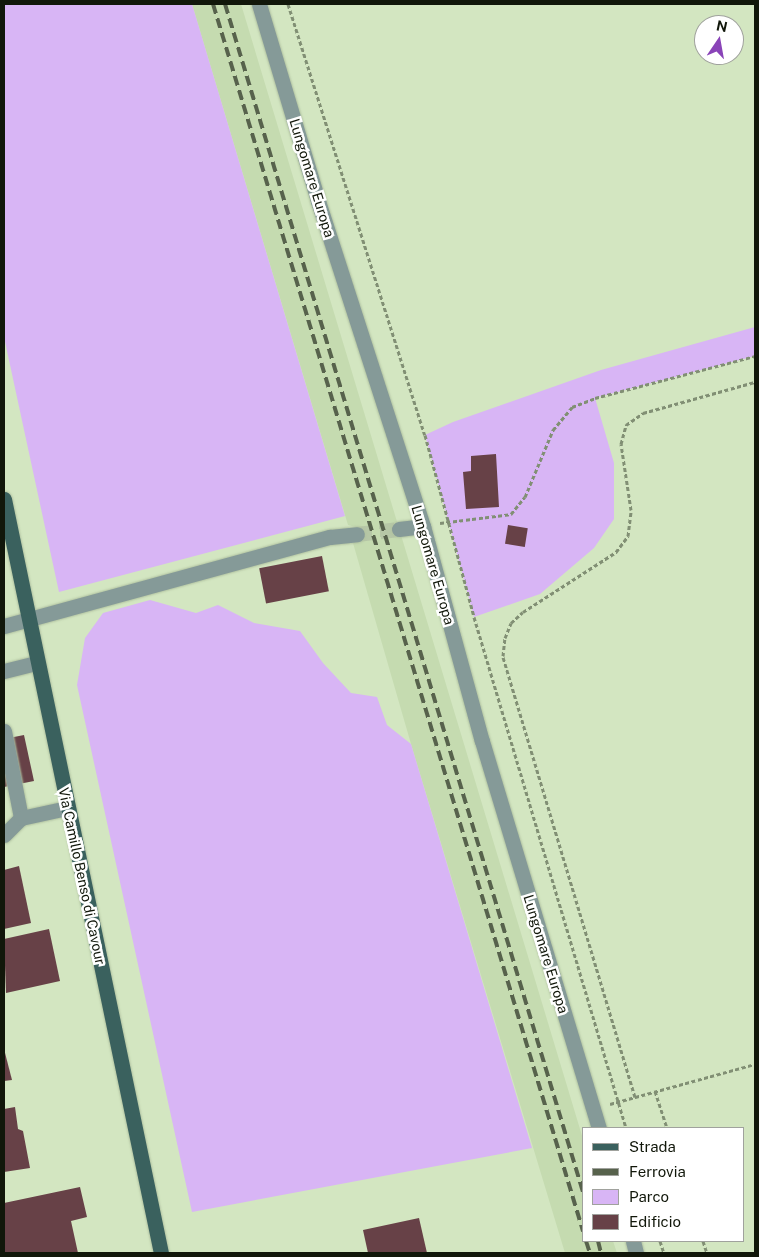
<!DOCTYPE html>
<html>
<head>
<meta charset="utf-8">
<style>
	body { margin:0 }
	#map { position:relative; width:759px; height:1257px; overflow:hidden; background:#d3e6c1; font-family:"Public Sans",sans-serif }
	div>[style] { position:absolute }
	.built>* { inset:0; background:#c5dbb0 }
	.green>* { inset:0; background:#d8b5f5 }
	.building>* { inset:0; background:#674147; transform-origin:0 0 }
	.minor-tunnel>* { height:15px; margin-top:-7.5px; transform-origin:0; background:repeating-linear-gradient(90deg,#b6c7a6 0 15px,transparent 0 23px) }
	.path>* { height:3px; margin-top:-1.5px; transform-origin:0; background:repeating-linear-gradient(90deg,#818f74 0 4px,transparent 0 6.5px) }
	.roads { filter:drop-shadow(0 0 1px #b0c1a0) drop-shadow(0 0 1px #b0c1a0) }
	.minor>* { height:15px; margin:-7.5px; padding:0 7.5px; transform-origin:7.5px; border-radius:7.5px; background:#859a98 }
	.major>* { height:15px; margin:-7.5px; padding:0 7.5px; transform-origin:7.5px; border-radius:7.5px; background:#3a615e }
	.rail>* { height:4px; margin-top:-2px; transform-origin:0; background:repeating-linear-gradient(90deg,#57624c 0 10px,transparent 0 15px) }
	span { translate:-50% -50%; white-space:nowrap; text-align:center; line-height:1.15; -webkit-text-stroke:5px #fff; paint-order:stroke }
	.street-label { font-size:14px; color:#11170a }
	.frame { position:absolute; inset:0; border:5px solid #11170a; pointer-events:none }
	.legend { position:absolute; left:582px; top:1127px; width:162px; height:115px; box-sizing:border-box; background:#fff; border:1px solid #a0a29d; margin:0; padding:6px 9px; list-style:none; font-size:15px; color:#11170a }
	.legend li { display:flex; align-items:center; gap:10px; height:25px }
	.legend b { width:25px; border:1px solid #a0a29d }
	.north { position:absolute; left:694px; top:15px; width:50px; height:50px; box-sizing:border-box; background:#fff; border:1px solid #a0a29d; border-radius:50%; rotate:12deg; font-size:14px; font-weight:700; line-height:20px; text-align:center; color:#11170a }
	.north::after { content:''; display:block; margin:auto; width:18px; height:22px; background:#8a44b8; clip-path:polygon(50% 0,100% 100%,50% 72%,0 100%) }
</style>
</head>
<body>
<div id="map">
	<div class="built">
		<i style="clip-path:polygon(192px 4px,241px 4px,583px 1139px,583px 1241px,613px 1241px,617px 1253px,565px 1253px,411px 744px,353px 543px,359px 540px,356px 527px,348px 525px)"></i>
	</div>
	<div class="green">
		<i style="clip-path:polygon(4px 4px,192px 4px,345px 516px,59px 592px,4px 337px)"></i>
		<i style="clip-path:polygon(755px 327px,755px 356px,595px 398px,614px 463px,614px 519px,594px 548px,540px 594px,474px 617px,425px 435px,453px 422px,601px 370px)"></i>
		<i style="clip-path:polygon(150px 600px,196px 613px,218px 605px,254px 623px,300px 631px,323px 663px,351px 693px,377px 697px,387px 725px,411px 744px,532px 1148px,192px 1212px,77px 685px,85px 638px,103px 613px)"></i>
	</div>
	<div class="building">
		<i style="clip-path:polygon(496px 454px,499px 507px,466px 509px,463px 472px,471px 471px,471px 456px)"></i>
		<i style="left:508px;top:525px;width:20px;height:19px;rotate:9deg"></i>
		<i style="left:322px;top:556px;width:36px;height:64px;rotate:79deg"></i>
		<i style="clip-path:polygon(24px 735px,34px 781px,4px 787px,4px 739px)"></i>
		<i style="clip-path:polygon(19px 866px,31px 923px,4px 929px,4px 870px)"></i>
		<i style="clip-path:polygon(49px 929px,60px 981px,6px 993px,4px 939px)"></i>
		<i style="clip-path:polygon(4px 1049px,12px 1080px,4px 1081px)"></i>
		<i style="clip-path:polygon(15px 1107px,18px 1129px,23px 1131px,30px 1168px,4px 1172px,4px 1109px)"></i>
		<i style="clip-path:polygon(80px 1187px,87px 1217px,71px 1221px,78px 1253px,4px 1253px,4px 1203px)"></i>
		<i style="clip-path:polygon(419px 1218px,427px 1253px,368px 1253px,363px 1230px)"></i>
	</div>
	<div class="minor-tunnel">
		<i style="left:357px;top:534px;width:42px;rotate:-6.8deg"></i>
	</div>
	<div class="path">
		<i style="left:288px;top:4px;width:452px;rotate:72.4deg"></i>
		<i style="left:425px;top:435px;width:188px;rotate:74.9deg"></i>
		<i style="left:474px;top:617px;width:533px;rotate:73.43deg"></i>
		<i style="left:440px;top:523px;width:72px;rotate:-7.2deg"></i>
		<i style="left:511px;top:514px;width:22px;rotate:-51deg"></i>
		<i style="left:525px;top:497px;width:73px;rotate:-67.3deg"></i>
		<i style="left:553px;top:430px;width:30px;rotate:-50deg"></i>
		<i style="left:572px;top:407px;width:25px;rotate:-21deg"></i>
		<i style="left:595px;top:398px;width:165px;rotate:-14.7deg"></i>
		<i style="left:655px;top:1091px;width:39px;rotate:72deg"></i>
		<i style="left:635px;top:1097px;width:460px;rotate:-106.7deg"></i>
		<i style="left:503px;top:656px;width:18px;rotate:-84deg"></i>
		<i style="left:505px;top:638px;width:16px;rotate:-68deg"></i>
		<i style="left:511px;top:623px;width:16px;rotate:-43deg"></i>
		<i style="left:523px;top:612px;width:111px;rotate:-32.8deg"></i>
		<i style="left:616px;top:552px;width:20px;rotate:-53deg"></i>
		<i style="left:628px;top:536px;width:26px;rotate:-83deg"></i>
		<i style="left:631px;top:510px;width:67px;rotate:-98.6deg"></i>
		<i style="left:621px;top:444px;width:20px;rotate:-75deg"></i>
		<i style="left:626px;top:425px;width:21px;rotate:-35deg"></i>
		<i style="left:643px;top:413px;width:116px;rotate:-15.5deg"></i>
		<i style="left:610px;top:1104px;width:150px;rotate:-15.4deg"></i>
		<i style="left:660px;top:1241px;width:13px;rotate:72deg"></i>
		<i style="left:703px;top:1241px;width:13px;rotate:72deg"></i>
	</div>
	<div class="roads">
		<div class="minor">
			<i style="left:259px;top:4px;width:206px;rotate:73.3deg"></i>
			<i style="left:318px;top:201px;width:342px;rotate:72.1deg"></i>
			<i style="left:423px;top:526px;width:223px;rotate:74.7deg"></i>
			<i style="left:482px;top:741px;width:404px;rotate:73.2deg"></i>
			<i style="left:399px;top:529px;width:24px;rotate:-7deg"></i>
			<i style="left:4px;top:626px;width:338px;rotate:-15.3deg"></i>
			<i style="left:330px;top:537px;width:27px;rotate:-6deg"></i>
			<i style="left:4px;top:671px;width:34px;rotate:-14deg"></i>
			<i style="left:4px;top:731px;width:89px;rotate:78.9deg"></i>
			<i style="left:4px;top:835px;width:24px;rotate:-45deg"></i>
			<i style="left:21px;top:818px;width:47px;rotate:-12.3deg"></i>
			<i style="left:633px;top:1241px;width:12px;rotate:76deg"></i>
		</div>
		<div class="major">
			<i style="left:4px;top:499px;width:770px;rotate:78.24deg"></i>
		</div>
	</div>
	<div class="rail">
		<i style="left:213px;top:4px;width:1282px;rotate:73.22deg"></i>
		<i style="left:225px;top:4px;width:1241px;rotate:73.23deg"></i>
		<i style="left:586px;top:1241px;width:13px;rotate:72deg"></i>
		<i style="left:598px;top:1241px;width:12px;rotate:76deg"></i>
	</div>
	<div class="street-label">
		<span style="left:312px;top:178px;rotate:73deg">Lungomare Europa</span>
		<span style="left:433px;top:565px;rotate:74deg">Lungomare Europa</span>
		<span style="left:82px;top:876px;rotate:78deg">Via Camillo Benso di Cavour</span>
		<span style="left:546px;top:954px;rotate:73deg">Lungomare Europa</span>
	</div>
	<div class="frame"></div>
	<ul class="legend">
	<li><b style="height:6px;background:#3a615e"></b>Strada</li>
	<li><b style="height:6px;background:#57624c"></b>Ferrovia</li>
	<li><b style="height:14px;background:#d8b5f5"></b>Parco</li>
	<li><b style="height:14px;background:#674147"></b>Edificio</li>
	</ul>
	<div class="north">N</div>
</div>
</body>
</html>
